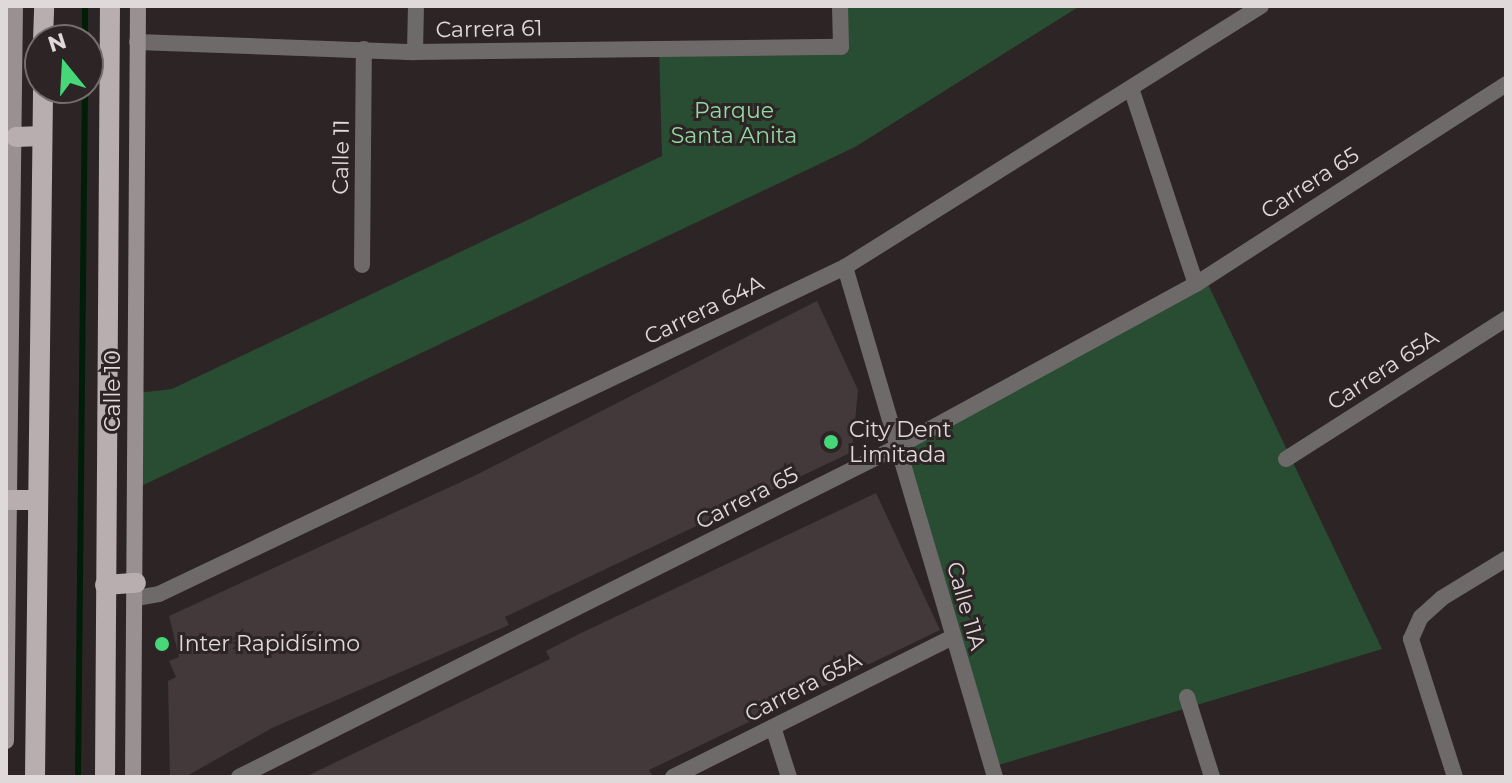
<!DOCTYPE html>
<html>
<head>
<meta charset="utf-8">
<style>
	body { margin:0 }
	#map { position:relative; width:1512px; height:783px; overflow:hidden; background:#2d2425; font-family:Montserrat,sans-serif }
	div>[style] { position:absolute }
	.green>* { inset:0; background:#284d32 }
	.stream>* { height:6px; margin:-3px; padding:0 3px; transform-origin:3px; border-radius:3px; background:#001d07 }
	.building>* { inset:0; background:#43393a }
	.street>* { height:16px; margin:-8px; padding:0 8px; transform-origin:8px; border-radius:8px; background:#6f6a6a }
	.secondary>* { height:16px; margin:-8px; padding:0 8px; transform-origin:8px; border-radius:8px; background:#989091 }
	.primary>* { height:20px; margin:-10px; padding:0 10px; transform-origin:10px; border-radius:10px; background:#b8adaf }
	.dots>* { width:22px; height:22px; translate:-50% -50%; box-sizing:border-box; border:4px solid #2d2425; border-radius:50% }
	span { translate:-50% -50%; white-space:nowrap; text-align:center; line-height:1.15; -webkit-text-stroke:6px #2d2425; paint-order:stroke }
	.street-label { font-size:22px; color:#e0d9da }
	.park-label { font-size:22px; color:#92d9a4 }
	.poi-label { font-size:22px; color:#e0d9da }
	.left { translate:0 -50%; text-align:left }
	.frame { position:absolute; inset:0; border:8px solid #e0d9da; pointer-events:none }
	.north { position:absolute; left:24px; top:24px; width:80px; height:80px; box-sizing:border-box; background:#2d2425; border:2px solid #756c6d; border-radius:50%; rotate:342deg; font-size:22px; font-weight:700; line-height:32px; text-align:center; color:#e0d9da }
	.north::after { content:''; display:block; margin:auto; width:28px; height:36px; background:#46d779; clip-path:polygon(50% 0,100% 100%,50% 72%,0 100%) }
</style>
</head>
<body>
<div id="map">
	<div class="green">
		<i style="clip-path:polygon(840px 6px,1080px 6px,855px 147px,137px 488px,137px 393px,172px 389px,662px 156px,659px 49px,840px 47px)"></i>
		<i style="clip-path:polygon(1204px 276px,1382px 649px,992px 767px,897px 447px)"></i>
	</div>
	<div class="stream">
		<i style="left:85px;top:6px;width:34px;rotate:90deg"></i>
		<i style="left:78px;top:777px;width:689px;rotate:-89.42deg"></i>
	</div>
	<div class="building">
		<i style="clip-path:polygon(817px 301px,858px 390px,852px 452px,505px 617px,509px 625px,272px 728px,185px 777px,170px 777px,168px 681px,176px 677px,169px 661px,179px 657px,169px 616px,474px 476px)"></i>
		<i style="clip-path:polygon(876px 493px,940px 630px,649px 770px,653px 777px,305px 777px,550px 659px,546px 651px,579px 634px)"></i>
	</div>
	<div class="street">
		<i style="left:137px;top:42px;width:278px;rotate:2.1deg"></i>
		<i style="left:415px;top:52px;width:426px;rotate:-0.7deg"></i>
		<i style="left:841px;top:47px;width:41px;rotate:-91.4deg"></i>
		<i style="left:415px;top:52px;width:46px;rotate:-88.8deg"></i>
		<i style="left:1131px;top:88px;width:206px;rotate:71.7deg"></i>
		<i style="left:362px;top:265px;width:216px;rotate:-89.5deg"></i>
		<i style="left:845px;top:267px;width:532px;rotate:73.61deg"></i>
		<i style="left:1286px;top:459px;width:261px;rotate:-32.5deg"></i>
		<i style="left:136px;top:598px;width:23px;rotate:-10deg"></i>
		<i style="left:159px;top:594px;width:760px;rotate:-25.49deg"></i>
		<i style="left:845px;top:267px;width:491px;rotate:-32.1deg"></i>
		<i style="left:1187px;top:697px;width:84px;rotate:72.6deg"></i>
		<i style="left:773px;top:727px;width:52px;rotate:72.3deg"></i>
		<i style="left:239px;top:777px;width:736px;rotate:-26.63deg"></i>
		<i style="left:897px;top:447px;width:341px;rotate:-28.6deg"></i>
		<i style="left:1196px;top:284px;width:369px;rotate:-32.8deg"></i>
		<i style="left:673px;top:777px;width:312px;rotate:-26.6deg"></i>
		<i style="left:1455px;top:777px;width:145px;rotate:-107.7deg"></i>
		<i style="left:1411px;top:639px;width:24px;rotate:-66deg"></i>
		<i style="left:1421px;top:617px;width:28px;rotate:-42deg"></i>
		<i style="left:1442px;top:598px;width:75px;rotate:-31.4deg"></i>
	</div>
	<div class="secondary">
		<i style="left:6px;top:741px;width:735px;rotate:-89.3deg"></i>
		<i style="left:133px;top:777px;width:771px;rotate:-89.63deg"></i>
	</div>
	<div class="primary">
		<i style="left:43px;top:40px;width:34px;rotate:-88deg"></i>
		<i style="left:16px;top:137px;width:26px;rotate:-2deg"></i>
		<i style="left:10px;top:500px;width:28px"></i>
		<i style="left:105px;top:585px;width:31px;rotate:-4deg"></i>
		<i style="left:35px;top:777px;width:689px;rotate:-89.33deg"></i>
		<i style="left:105px;top:777px;width:771px;rotate:-89.63deg"></i>
	</div>
	<div class="dots">
		<i style="left:831px;top:442px;background:#46d779"></i>
		<i style="left:162px;top:644px;background:#46d779"></i>
	</div>
	<div class="street-label">
		<span style="left:489px;top:29px;rotate:-1deg">Carrera 61</span>
		<span style="left:341px;top:157px;rotate:-89deg">Calle 11</span>
		<span style="left:1310px;top:183px;rotate:-33deg">Carrera 65</span>
		<span style="left:704px;top:310px;rotate:-26deg">Carrera 64A</span>
		<span style="left:1383px;top:370px;rotate:-33deg">Carrera 65A</span>
		<span style="left:113px;top:391px;rotate:-90deg">Calle 10</span>
		<span style="left:747px;top:498px;rotate:-27deg">Carrera 65</span>
		<span style="left:966px;top:606px;rotate:74deg">Calle 11A</span>
		<span style="left:803px;top:687px;rotate:-27deg">Carrera 65A</span>
	</div>
	<div class="park-label">
		<span style="left:734px;top:123px">Parque<br>Santa Anita</span>
	</div>
	<div class="poi-label">
		<span class="left" style="left:849px;top:442px">City Dent<br>Limitada</span>
		<span class="left" style="left:178px;top:644px">Inter Rapidísimo</span>
	</div>
	<div class="frame"></div>
	<div class="north">N</div>
</div>
</body>
</html>
